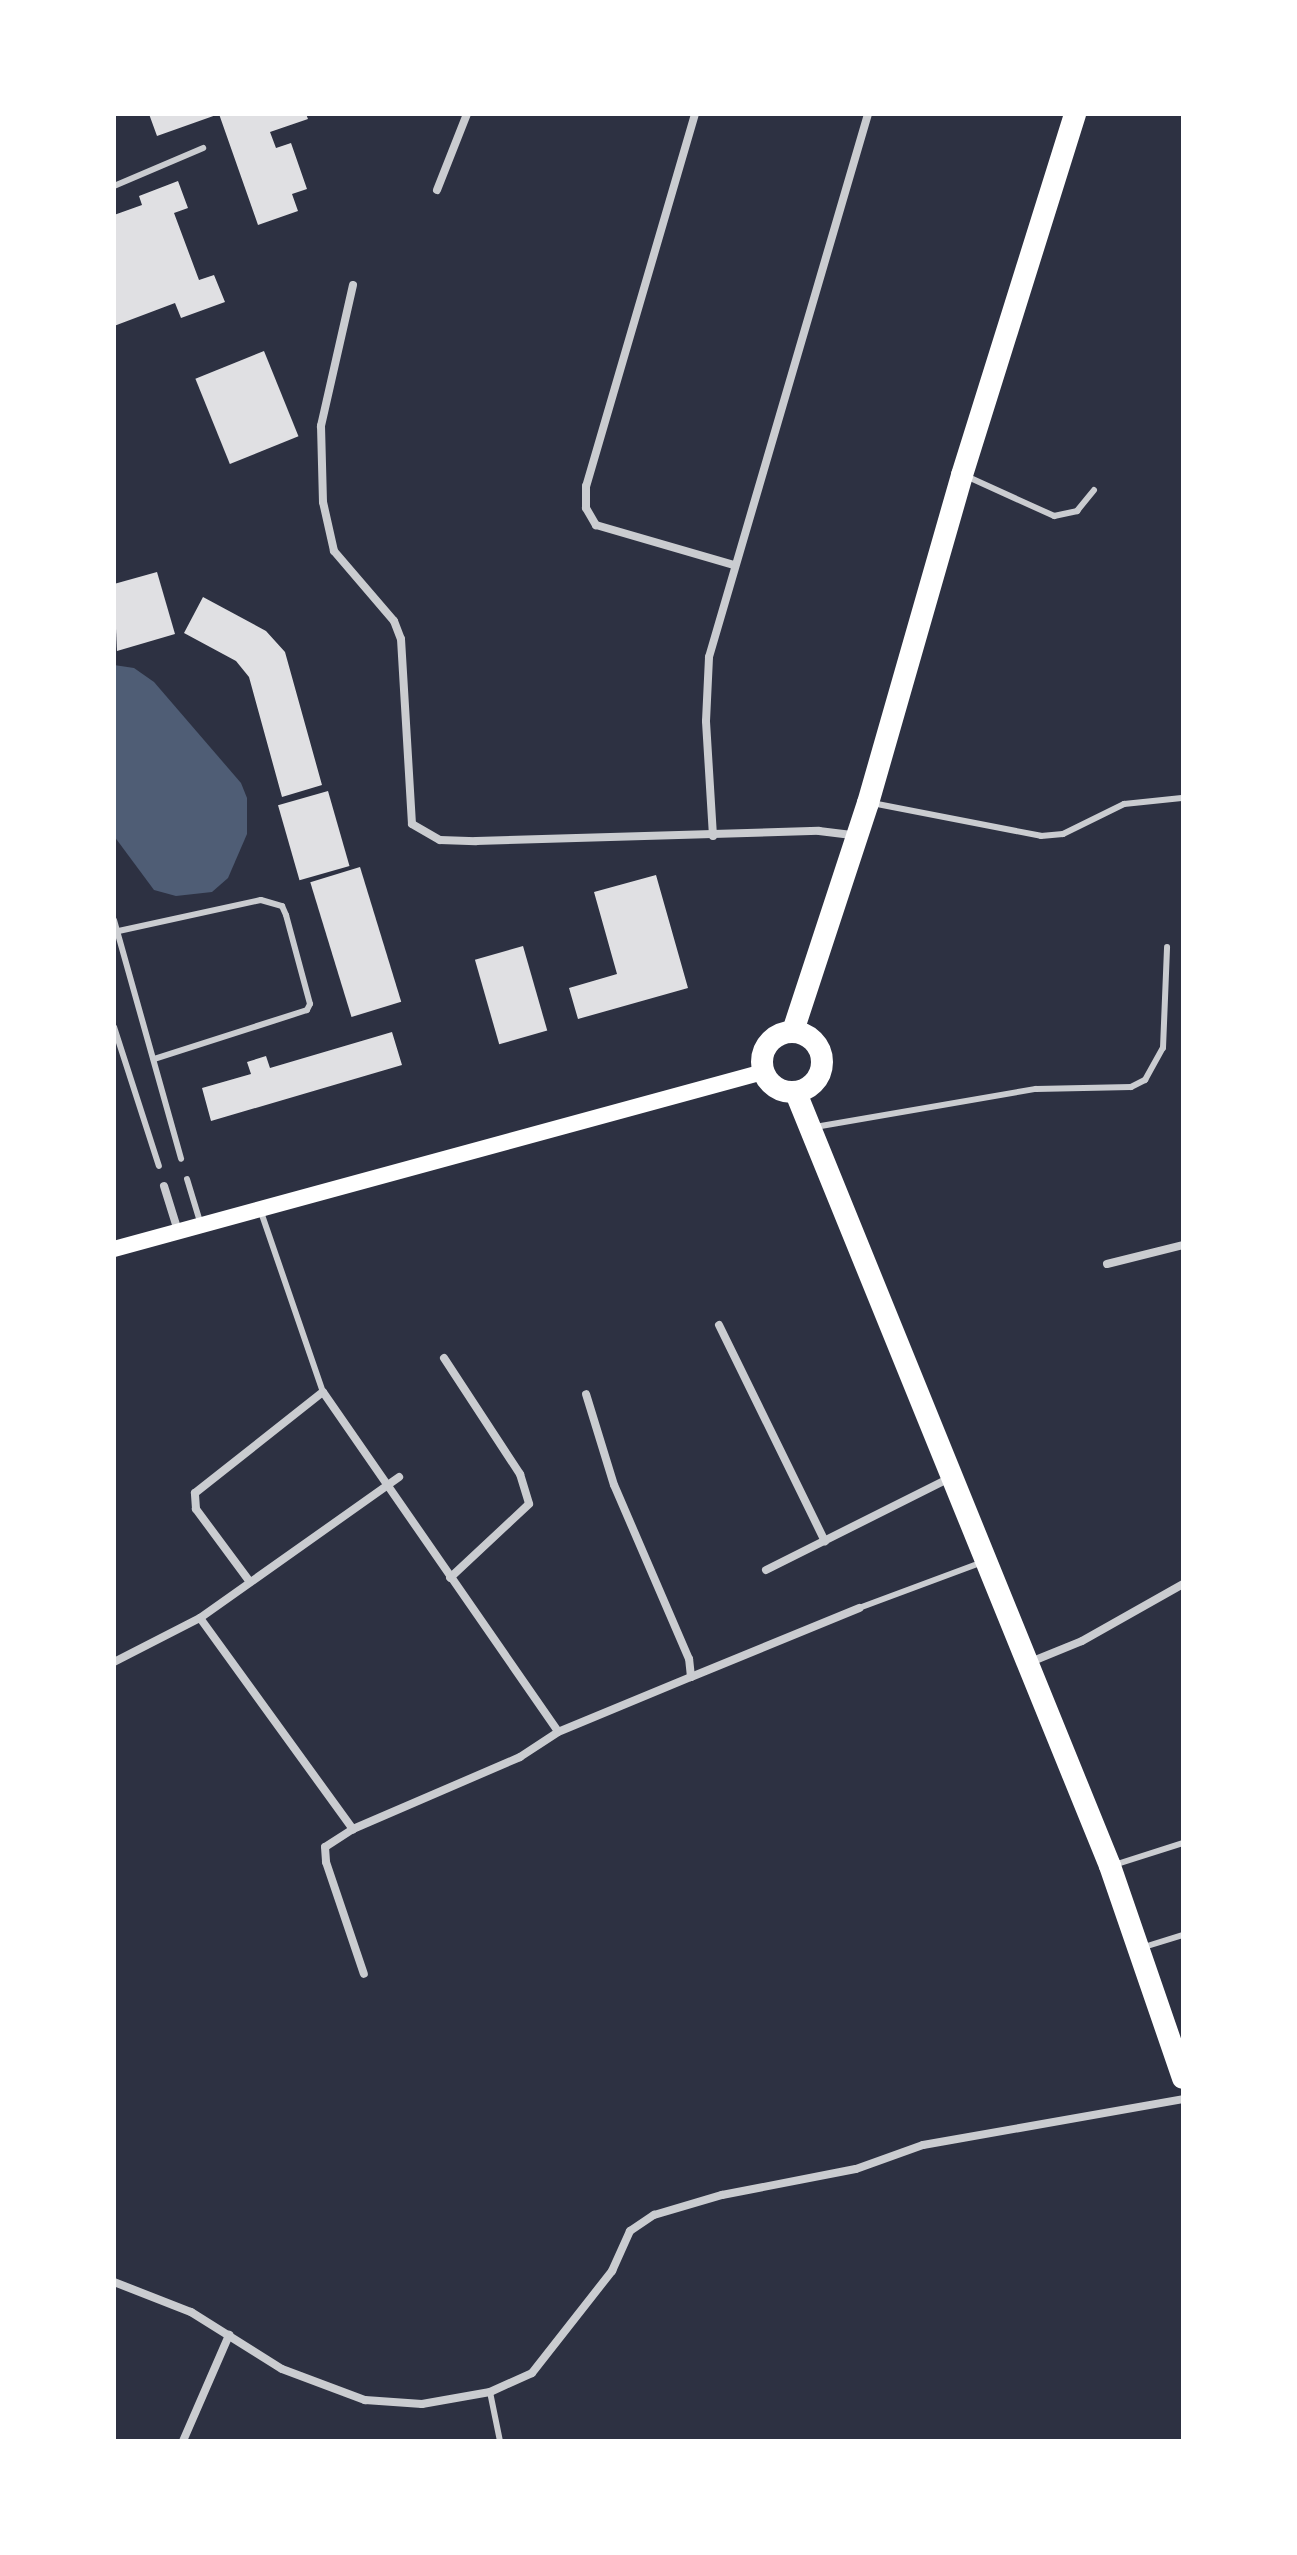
<!DOCTYPE html>
<html>
<head>
<meta charset="utf-8">
<style>
	body { margin:0 }
	#map { position:relative; width:1297px; height:2555px; overflow:hidden; background:#2d3142; font-family:"Roboto Condensed",sans-serif }
	div>[style] { position:absolute }
	.water>* { inset:0; background:#4f5d75 }
	.building>* { inset:0; background:#e0e0e3; transform-origin:0 0 }
	.service>* { height:6px; margin:-3px; padding:0 3px; transform-origin:3px; border-radius:3px; background:#caccd0 }
	.minor>* { height:8px; margin:-4px; padding:0 4px; transform-origin:4px; border-radius:4px; background:#caccd0 }
	.secondary>* { height:16px; margin:-8px; padding:0 8px; transform-origin:8px; border-radius:8px; background:#fff }
	.trunk>* { height:22px; margin:-11px; padding:0 11px; transform-origin:11px; border-radius:11px; background:#fff }
	.trunk>.ring { margin:-11px; padding:0; box-sizing:content-box; background:none; border:22px solid #fff; border-radius:50% }
	span { translate:-50% -50%; white-space:nowrap; text-align:center; line-height:1.15; -webkit-text-stroke:8px #fff; paint-order:stroke }
	.frame { position:absolute; inset:0; border:116px solid #fff; pointer-events:none }
</style>
</head>
<body>
<div id="map">
	<div class="water">
		<i style="clip-path:polygon(114px 665px,134px 668px,154px 682px,241px 783px,247px 798px,247px 834px,228px 878px,212px 892px,176px 896px,154px 890px,114px 836px)"></i>
	</div>
	<div class="building">
		<i style="clip-path:polygon(149px 114px,306px 114px,308px 119px,270px 132px,276px 148px,291px 143px,307px 189px,292px 194px,298px 211px,258px 225px,219px 114px,157px 136px)"></i>
		<i style="clip-path:polygon(178px 181px,188px 208px,174px 213px,199px 280px,214px 275px,225px 302px,181px 318px,175px 303px,114px 326px,114px 215px,142px 205px,139px 196px)"></i>
		<i style="left:264px;top:351px;width:92px;height:74px;rotate:68deg"></i>
		<i style="clip-path:polygon(157px 572px,175px 634px,117px 651px,114px 584px)"></i>
		<i style="clip-path:polygon(203px 597px,266px 631px,285px 652px,322px 785px,282px 797px,249px 677px,236px 661px,184px 633px)"></i>
		<i style="left:328px;top:791px;width:78px;height:52px;rotate:74deg"></i>
		<i style="left:360px;top:867px;width:141px;height:52px;rotate:73deg"></i>
		<i style="clip-path:polygon(656px 875px,688px 988px,578px 1019px,569px 988px,617px 974px,594px 892px)"></i>
		<i style="left:523px;top:946px;width:88px;height:50px;rotate:74deg"></i>
		<i style="clip-path:polygon(392px 1032px,402px 1065px,211px 1121px,202px 1088px,251px 1074px,247px 1062px,266px 1056px,270px 1068px)"></i>
	</div>
	<div class="service">
		<i style="left:114px;top:186px;width:97px;rotate:-23.1deg"></i>
		<i style="left:966px;top:476px;width:97px;rotate:24.4deg"></i>
		<i style="left:1054px;top:516px;width:24px;rotate:-12deg"></i>
		<i style="left:1077px;top:511px;width:27px;rotate:-51deg"></i>
		<i style="left:872px;top:803px;width:172px;rotate:11deg"></i>
		<i style="left:1041px;top:836px;width:22px;rotate:-5deg"></i>
		<i style="left:1063px;top:834px;width:68px;rotate:-26.2deg"></i>
		<i style="left:1124px;top:804px;width:58px;rotate:-5.9deg"></i>
		<i style="left:114px;top:920px;width:248px;rotate:74.3deg"></i>
		<i style="left:114px;top:932px;width:150px;rotate:-12.3deg"></i>
		<i style="left:261px;top:900px;width:22px;rotate:16deg"></i>
		<i style="left:282px;top:906px;width:10px;rotate:66deg"></i>
		<i style="left:286px;top:915px;width:92px;rotate:74.9deg"></i>
		<i style="left:310px;top:1004px;width:7px;rotate:117deg"></i>
		<i style="left:307px;top:1010px;width:161px;rotate:162.2deg"></i>
		<i style="left:114px;top:1027px;width:146px;rotate:72.1deg"></i>
		<i style="left:815px;top:1127px;width:224px;rotate:-9.8deg"></i>
		<i style="left:1036px;top:1089px;width:95px;rotate:-1.2deg"></i>
		<i style="left:1131px;top:1087px;width:16px;rotate:-27deg"></i>
		<i style="left:1145px;top:1080px;width:37px;rotate:-61deg"></i>
		<i style="left:1163px;top:1048px;width:101px;rotate:-87.7deg"></i>
		<i style="left:187px;top:1179px;width:48px;rotate:73.1deg"></i>
		<i style="left:261px;top:1212px;width:190px;rotate:71deg"></i>
		<i style="left:859px;top:1608px;width:132px;rotate:-20.4deg"></i>
		<i style="left:1114px;top:1865px;width:72px;rotate:-17.7deg"></i>
		<i style="left:1144px;top:1947px;width:41px;rotate:-17.1deg"></i>
		<i style="left:490px;top:2392px;width:50px;rotate:78.5deg"></i>
	</div>
	<div class="minor">
		<i style="left:695px;top:114px;width:388px;rotate:106.3deg"></i>
		<i style="left:586px;top:486px;width:22px;rotate:90deg"></i>
		<i style="left:586px;top:508px;width:20px;rotate:60deg"></i>
		<i style="left:596px;top:525px;width:144px;rotate:16.2deg"></i>
		<i style="left:437px;top:190px;width:82px;rotate:-68.5deg"></i>
		<i style="left:353px;top:285px;width:145px;rotate:102.8deg"></i>
		<i style="left:321px;top:426px;width:76px;rotate:88.5deg"></i>
		<i style="left:323px;top:502px;width:50px;rotate:77.3deg"></i>
		<i style="left:334px;top:551px;width:92px;rotate:49.4deg"></i>
		<i style="left:394px;top:621px;width:19px;rotate:69deg"></i>
		<i style="left:401px;top:639px;width:185px;rotate:86.6deg"></i>
		<i style="left:412px;top:824px;width:32px;rotate:30deg"></i>
		<i style="left:440px;top:840px;width:36px;rotate:2deg"></i>
		<i style="left:476px;top:841px;width:343px;rotate:-1.7deg"></i>
		<i style="left:819px;top:831px;width:35px;rotate:7deg"></i>
		<i style="left:713px;top:836px;width:115px;rotate:-93.5deg"></i>
		<i style="left:706px;top:721px;width:64px;rotate:-87.3deg"></i>
		<i style="left:709px;top:657px;width:566px;rotate:-73.68deg"></i>
		<i style="left:164px;top:1186px;width:47px;rotate:72.7deg"></i>
		<i style="left:1107px;top:1264px;width:78px;rotate:-14deg"></i>
		<i style="left:719px;top:1325px;width:241px;rotate:63.9deg"></i>
		<i style="left:444px;top:1358px;width:139px;rotate:56.8deg"></i>
		<i style="left:520px;top:1474px;width:31px;rotate:73deg"></i>
		<i style="left:529px;top:1504px;width:108px;rotate:136.9deg"></i>
		<i style="left:766px;top:1570px;width:206px;rotate:-26.6deg"></i>
		<i style="left:250px;top:1582px;width:91px;rotate:-126.5deg"></i>
		<i style="left:196px;top:1509px;width:16px;rotate:-94deg"></i>
		<i style="left:195px;top:1493px;width:163px;rotate:-38.3deg"></i>
		<i style="left:323px;top:1392px;width:413px;rotate:55.3deg"></i>
		<i style="left:200px;top:1618px;width:261px;rotate:54.1deg"></i>
		<i style="left:353px;top:1829px;width:33px;rotate:147deg"></i>
		<i style="left:325px;top:1847px;width:15px;rotate:86deg"></i>
		<i style="left:326px;top:1862px;width:118px;rotate:71.3deg"></i>
		<i style="left:114px;top:1662px;width:97px;rotate:-27.1deg"></i>
		<i style="left:200px;top:1618px;width:244px;rotate:-35.3deg"></i>
		<i style="left:1028px;top:1663px;width:58px;rotate:-22.2deg"></i>
		<i style="left:1082px;top:1641px;width:116px;rotate:-29.4deg"></i>
		<i style="left:691px;top:1677px;width:182px;rotate:-22.3deg"></i>
		<i style="left:353px;top:1829px;width:182px;rotate:-23.3deg"></i>
		<i style="left:520px;top:1757px;width:45px;rotate:-33.3deg"></i>
		<i style="left:558px;top:1732px;width:144px;rotate:-22.5deg"></i>
		<i style="left:691px;top:1677px;width:18px;rotate:-96deg"></i>
		<i style="left:689px;top:1659px;width:189px;rotate:-113.3deg"></i>
		<i style="left:614px;top:1485px;width:95px;rotate:-107.1deg"></i>
		<i style="left:114px;top:2282px;width:83px;rotate:21.3deg"></i>
		<i style="left:191px;top:2312px;width:107px;rotate:32.1deg"></i>
		<i style="left:282px;top:2369px;width:89px;rotate:20.5deg"></i>
		<i style="left:365px;top:2400px;width:57px;rotate:4deg"></i>
		<i style="left:422px;top:2404px;width:69px;rotate:-10deg"></i>
		<i style="left:490px;top:2392px;width:46px;rotate:-24.3deg"></i>
		<i style="left:532px;top:2373px;width:130px;rotate:-51.9deg"></i>
		<i style="left:612px;top:2271px;width:44px;rotate:-65.8deg"></i>
		<i style="left:630px;top:2231px;width:29px;rotate:-34deg"></i>
		<i style="left:654px;top:2215px;width:71px;rotate:-16.4deg"></i>
		<i style="left:722px;top:2195px;width:136px;rotate:-11deg"></i>
		<i style="left:856px;top:2169px;width:71px;rotate:-19.7deg"></i>
		<i style="left:923px;top:2145px;width:264px;rotate:-10deg"></i>
		<i style="left:183px;top:2441px;width:116px;rotate:-66.5deg"></i>
	</div>
	<div class="secondary">
		<i style="left:114px;top:1249px;width:673px;rotate:-15.26deg"></i>
	</div>
	<div class="trunk">
		<i style="left:793px;top:1031px;width:240px;rotate:-71.8deg"></i>
		<i style="left:868px;top:803px;width:341px;rotate:-74deg"></i>
		<i style="left:962px;top:475px;width:378px;rotate:-72.6deg"></i>
		<i class="ring" style="left:762px;top:1032px;width:38px;height:38px"></i>
		<i style="left:796px;top:1093px;width:834px;rotate:67.89deg"></i>
		<i style="left:1110px;top:1866px;width:224px;rotate:71deg"></i>
	</div>
	<div class="frame"></div>
</div>
</body>
</html>
